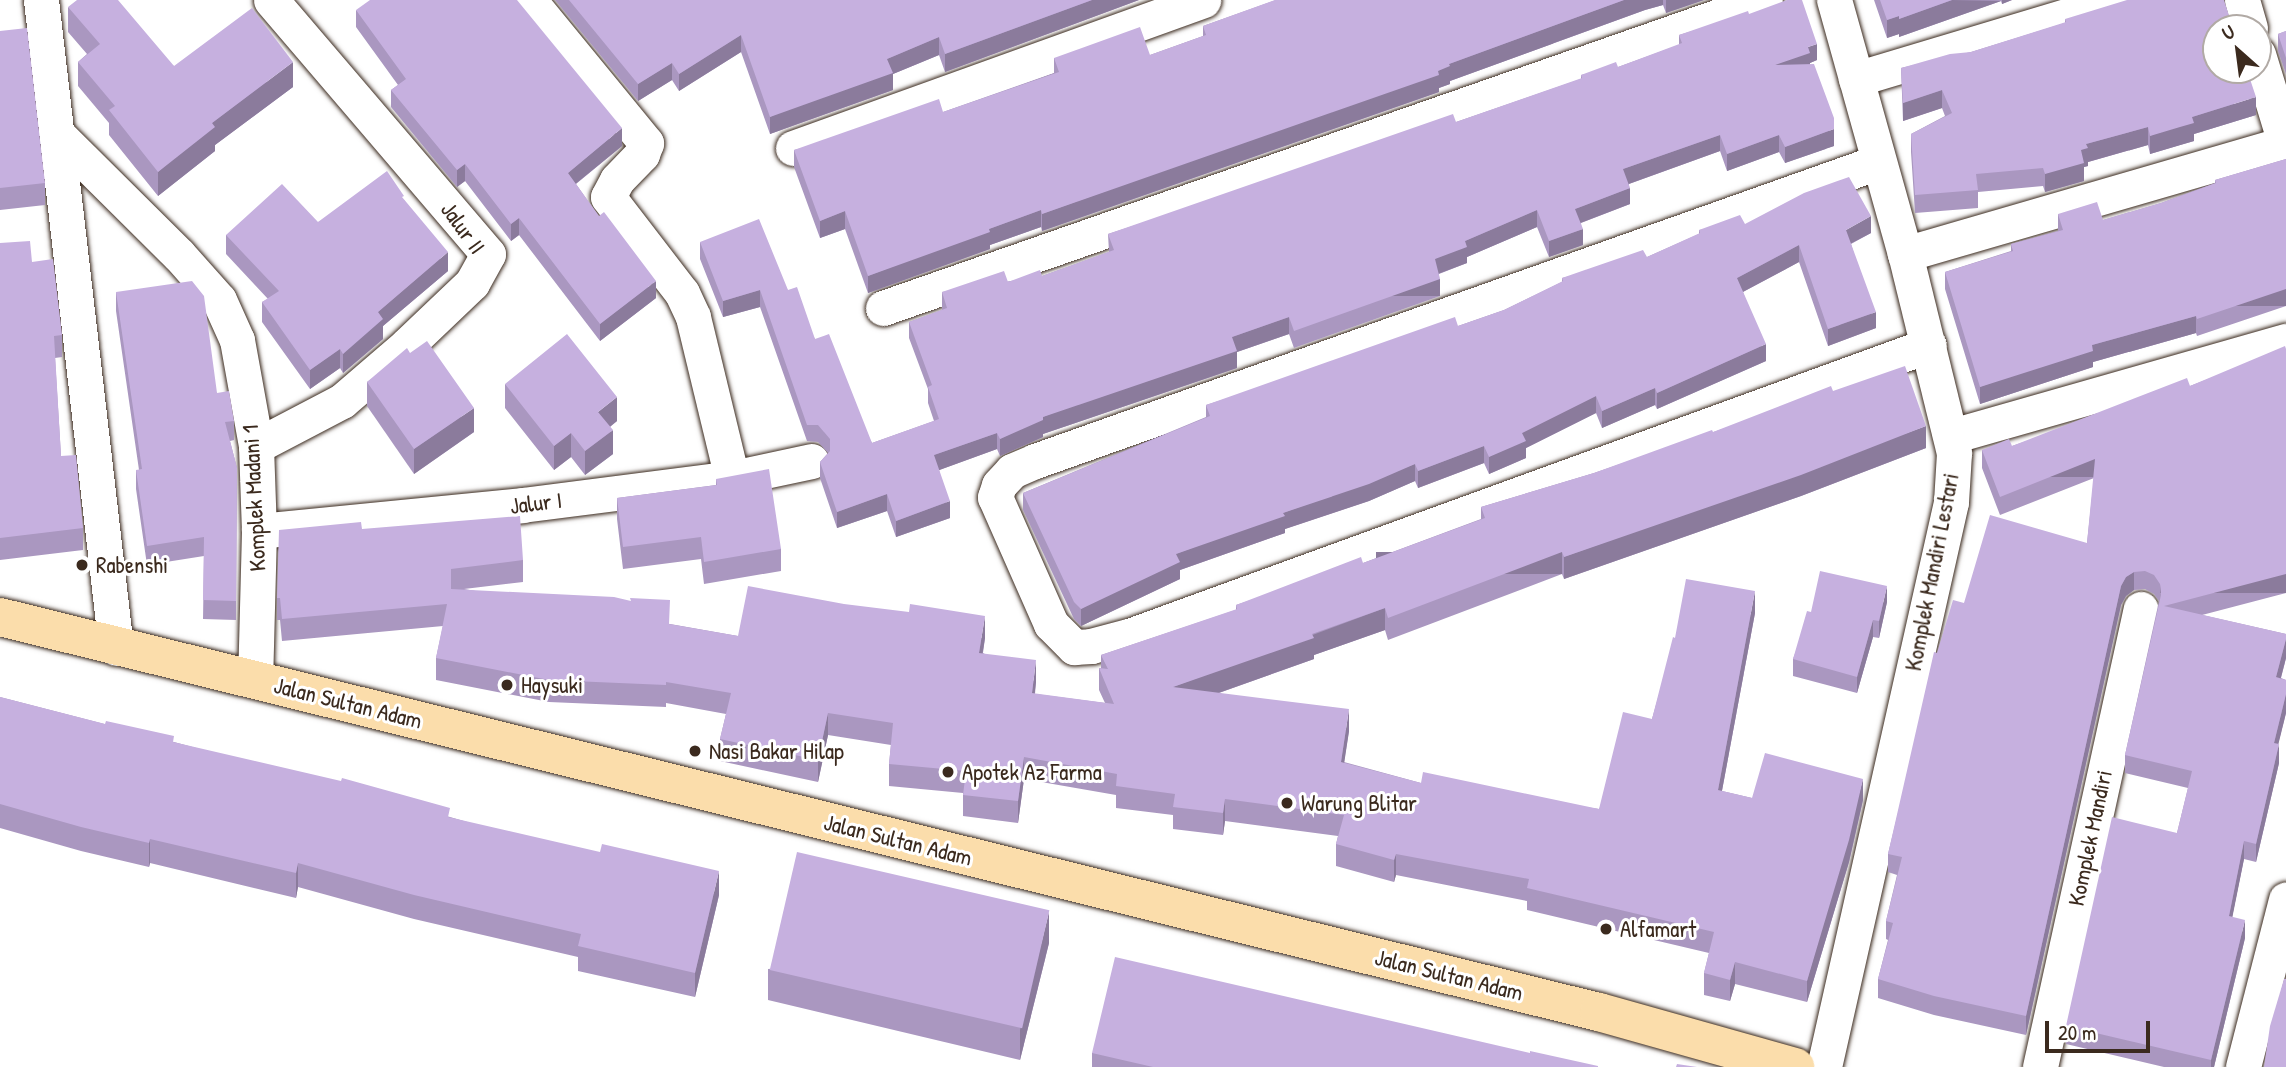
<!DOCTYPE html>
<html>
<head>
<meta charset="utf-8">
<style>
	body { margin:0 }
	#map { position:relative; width:2286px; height:1067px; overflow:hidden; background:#fff; font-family:"Patrick Hand",sans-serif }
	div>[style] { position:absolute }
	.roads { filter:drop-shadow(0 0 2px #3b2a1e) drop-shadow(0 0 2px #3b2a1e) }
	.minor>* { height:35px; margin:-17.5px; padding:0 17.5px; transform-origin:17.5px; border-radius:17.5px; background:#fff }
	.major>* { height:38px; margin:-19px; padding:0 19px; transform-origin:19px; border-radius:19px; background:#fbddab }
	.wall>* { inset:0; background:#aa97c0; transform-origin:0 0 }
	.shaded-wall>* { inset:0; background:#8b7b9c; transform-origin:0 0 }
	.building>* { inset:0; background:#c6b0df; transform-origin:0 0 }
	.dots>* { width:19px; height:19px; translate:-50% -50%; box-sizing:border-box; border:4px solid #fff; border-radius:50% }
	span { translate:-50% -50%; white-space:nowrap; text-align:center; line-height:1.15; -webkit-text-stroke:6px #fff; paint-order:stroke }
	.street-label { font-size:23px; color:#3b2a1e }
	.poi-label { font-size:23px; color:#3b2a1e }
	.left { translate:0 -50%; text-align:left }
	.north { position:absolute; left:2202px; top:14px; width:70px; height:70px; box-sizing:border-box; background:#fff; border:2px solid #b1aaa5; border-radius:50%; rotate:332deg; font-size:19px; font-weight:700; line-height:28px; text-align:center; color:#3b2a1e }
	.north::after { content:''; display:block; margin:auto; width:24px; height:32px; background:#3b2a1e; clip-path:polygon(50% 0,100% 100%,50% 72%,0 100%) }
	.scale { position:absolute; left:2045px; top:1021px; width:105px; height:32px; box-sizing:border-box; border:4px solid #3b2a1e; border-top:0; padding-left:9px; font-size:21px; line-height:24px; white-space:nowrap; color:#3b2a1e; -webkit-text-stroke:5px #fff; paint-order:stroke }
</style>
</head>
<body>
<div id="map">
	<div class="roads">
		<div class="minor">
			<i style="left:41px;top:0;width:652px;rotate:83.4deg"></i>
			<i style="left:529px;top:0;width:185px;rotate:50.7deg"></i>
			<i style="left:646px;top:143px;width:12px;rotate:110deg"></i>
			<i style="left:642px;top:154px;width:36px;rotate:134deg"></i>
			<i style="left:617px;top:180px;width:19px;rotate:118deg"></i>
			<i style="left:608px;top:197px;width:121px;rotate:52.4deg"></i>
			<i style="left:682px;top:293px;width:26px;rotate:65deg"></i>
			<i style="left:693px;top:317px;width:166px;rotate:76.4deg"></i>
			<i style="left:2242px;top:0;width:29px;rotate:74deg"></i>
			<i style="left:2258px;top:54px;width:96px;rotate:73.1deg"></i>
			<i style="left:1856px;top:79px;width:275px;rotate:-16.7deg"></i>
			<i style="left:58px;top:135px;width:170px;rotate:44.8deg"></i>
			<i style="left:179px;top:255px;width:60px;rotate:48.4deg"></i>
			<i style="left:219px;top:300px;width:44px;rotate:65.8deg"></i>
			<i style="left:237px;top:340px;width:108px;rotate:79.8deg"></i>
			<i style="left:256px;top:446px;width:85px;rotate:88deg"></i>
			<i style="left:259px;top:531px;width:148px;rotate:91.5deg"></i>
			<i style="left:793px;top:148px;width:436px;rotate:-19.8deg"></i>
			<i style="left:1878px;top:162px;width:894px;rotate:160.47deg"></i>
			<i style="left:1035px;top:461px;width:25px;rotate:157deg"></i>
			<i style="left:1012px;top:471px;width:19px;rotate:133deg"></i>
			<i style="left:999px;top:485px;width:13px;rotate:108deg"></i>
			<i style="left:995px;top:497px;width:139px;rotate:66.2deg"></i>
			<i style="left:1051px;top:624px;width:33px;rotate:45deg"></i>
			<i style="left:1074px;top:647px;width:17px;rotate:-3deg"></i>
			<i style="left:1091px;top:646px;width:39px;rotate:-15deg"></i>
			<i style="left:1129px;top:636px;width:851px;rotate:-19.99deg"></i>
			<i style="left:1905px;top:254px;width:397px;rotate:-16.2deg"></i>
			<i style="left:883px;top:308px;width:934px;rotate:-19.25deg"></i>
			<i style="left:1952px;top:436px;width:347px;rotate:-15.9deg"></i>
			<i style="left:256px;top:446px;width:97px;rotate:-27.6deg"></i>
			<i style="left:342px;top:401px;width:86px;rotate:-40.7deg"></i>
			<i style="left:407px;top:345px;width:90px;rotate:-43.6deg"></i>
			<i style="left:472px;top:283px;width:33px;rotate:-61deg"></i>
			<i style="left:488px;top:254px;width:334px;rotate:-130.5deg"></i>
			<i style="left:259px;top:531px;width:264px;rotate:-5.6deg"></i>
			<i style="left:522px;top:505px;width:212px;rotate:-7.3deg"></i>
			<i style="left:732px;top:478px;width:81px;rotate:-12.1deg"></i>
			<i style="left:1824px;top:1067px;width:579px;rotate:-77.33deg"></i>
			<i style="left:1951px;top:502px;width:49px;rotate:-86.5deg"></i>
			<i style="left:1954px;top:453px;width:205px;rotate:-103.8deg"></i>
			<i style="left:1905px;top:254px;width:264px;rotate:-105.6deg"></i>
			<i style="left:2040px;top:1067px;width:469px;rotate:-77.6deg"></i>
			<i style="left:2243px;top:1067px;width:173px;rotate:-75.6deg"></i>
		</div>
		<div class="major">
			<i style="left:0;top:617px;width:1647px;rotate:13.88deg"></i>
			<i style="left:1599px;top:1012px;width:204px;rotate:15.7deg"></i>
		</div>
	</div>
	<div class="wall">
		<i style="clip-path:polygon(555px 0,1139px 0,945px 72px,939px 55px,893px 74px,893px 90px,770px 134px,741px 52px,679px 91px,672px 80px,638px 101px)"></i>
		<i style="clip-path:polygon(1276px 0,1704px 0,1666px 13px,1663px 5px,1645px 10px,1450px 81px,1450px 84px,1439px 88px,1439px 92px,1042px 231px,1041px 227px,990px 245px,990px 249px,868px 293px,845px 229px,820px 238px,794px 167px,794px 150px,943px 112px,1054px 73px,1054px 58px,1150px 55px,1203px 36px,1203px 26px)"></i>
		<i style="clip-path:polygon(1874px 0,2012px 0,2002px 4px,2001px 1px,1899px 37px,1899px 34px,1887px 38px)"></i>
		<i style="clip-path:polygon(68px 7px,174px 66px,293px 87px,215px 145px,215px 151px,158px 196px,109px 135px,109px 123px,78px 86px,78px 62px,87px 54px,68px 32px)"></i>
		<i style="clip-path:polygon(356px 10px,622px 146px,576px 184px,656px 298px,600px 341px,519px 235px,511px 241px,465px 181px,457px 187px,391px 107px,391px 90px,398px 85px,356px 27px)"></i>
		<i style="clip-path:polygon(1749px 14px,1817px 60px,1810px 63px,1810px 64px,1834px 146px,1785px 163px,1779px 152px,1727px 171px,1720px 151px,1629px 184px,1630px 204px,1581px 223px,1583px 245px,1549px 257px,1537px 227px,1467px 257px,1467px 263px,1439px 274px,1440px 296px,1294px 348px,1289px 334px,1237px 352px,1237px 368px,1043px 434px,1043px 437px,1000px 456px,997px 449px,939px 470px,950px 518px,896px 537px,887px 511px,837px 528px,820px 478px,820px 462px,828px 453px,818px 442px,807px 441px,760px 307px,723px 317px,700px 259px,700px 242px,788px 290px,872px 443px,934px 421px,928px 403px,928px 389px,909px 338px,909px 322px,942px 310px,942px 292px,1042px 276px,1109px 252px,1108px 234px,1456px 122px,1581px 79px,1581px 75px,1618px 67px,1679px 45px,1679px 35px)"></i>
		<i style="clip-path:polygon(2065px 19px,2256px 115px,2194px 134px,2194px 141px,2180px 145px,2150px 154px,2148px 145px,2088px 162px,2088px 166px,2084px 167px,2084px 181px,2045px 192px,2043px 186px,1978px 192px,1978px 208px,1915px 213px,1911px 152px,1911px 134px,1945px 116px,1942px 108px,1903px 121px,1901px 68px,1971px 52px,2065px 23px)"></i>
		<i style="clip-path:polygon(0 31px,45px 183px,45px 205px,0 210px)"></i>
		<i style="clip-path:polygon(2286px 31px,2286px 74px,2278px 51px,2278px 34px)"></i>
		<i style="clip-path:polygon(2286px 159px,2286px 306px,2197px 336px,2196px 333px,2093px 362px,2093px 367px,1980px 404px,1945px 289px,1945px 272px,2011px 251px,2011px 244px,2058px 231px,2058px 214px,2103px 220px,2161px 203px,2215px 183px,2215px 180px)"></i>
		<i style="clip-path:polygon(404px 200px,448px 271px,383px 326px,383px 339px,343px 373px,340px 368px,310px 389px,262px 322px,262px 302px,268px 299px,226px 254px,226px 235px,318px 222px)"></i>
		<i style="clip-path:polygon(1745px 224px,1871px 233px,1851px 244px,1876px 328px,1828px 346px,1799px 262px,1743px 292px,1766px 361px,1657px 409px,1655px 405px,1602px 428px,1596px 413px,1526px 448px,1526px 458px,1489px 474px,1484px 463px,1418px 488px,1415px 481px,1369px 501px,1285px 529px,1285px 533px,1180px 570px,1180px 579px,1081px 626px,1074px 619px,1023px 510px,1023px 493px,1206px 417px,1206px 405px,1458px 326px,1504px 310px,1562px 282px,1562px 278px,1647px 257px,1699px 234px,1699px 230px)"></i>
		<i style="clip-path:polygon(0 243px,32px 262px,62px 335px,62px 357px,55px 358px,61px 456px,83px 528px,83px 550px,0 560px)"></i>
		<i style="clip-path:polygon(116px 292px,217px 393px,234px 421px,234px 440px,230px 441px,237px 468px,236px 620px,203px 619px,204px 556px,147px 565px,136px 489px,136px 470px,139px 470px,116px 311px)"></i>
		<i style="clip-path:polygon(2286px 349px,2286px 593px,2202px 615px,2286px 634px,2286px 658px,2281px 678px,2286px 680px,2286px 713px,2278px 744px,2279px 763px,2256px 862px,2244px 859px,2232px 917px,2245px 938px,2214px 1067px,2164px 1067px,2066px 1044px,2066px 1026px,2177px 833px,2188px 788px,2125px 773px,2125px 755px,2159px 601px,2154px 594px,2145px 589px,2134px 590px,2126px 596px,2121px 605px,2026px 1035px,1934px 1015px,1878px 998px,1878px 979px,1888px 940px,1886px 939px,1886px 921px,1897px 875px,1888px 872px,1888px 854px,1937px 653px,1964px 603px,2087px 543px,2094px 478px,2000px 515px,1982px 468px,1982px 450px,2012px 446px,2190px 386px)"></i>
		<i style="clip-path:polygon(410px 353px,474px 432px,414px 474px,367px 406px,367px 382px)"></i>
		<i style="clip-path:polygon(505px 384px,617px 421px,610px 427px,613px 454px,585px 475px,571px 457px,554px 470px,505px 408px)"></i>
		<i style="clip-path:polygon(1833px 391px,1926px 448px,1801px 496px,1564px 579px,1562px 574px,1388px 640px,1385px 630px,1314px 655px,1314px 659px,1219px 693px,1349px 731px,1344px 762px,1421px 783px,1599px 809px,1652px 719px,1675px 638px,1755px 613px,1722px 791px,1752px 798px,1863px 800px,1849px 862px,1807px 1002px,1735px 984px,1730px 1001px,1704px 995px,1704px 973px,1709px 953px,1527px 910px,1527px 901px,1396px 875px,1394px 882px,1336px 866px,1336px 844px,1338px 836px,1225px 821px,1223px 835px,1173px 829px,1173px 815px,1116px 808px,1116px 795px,1024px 779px,1018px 823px,963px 816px,963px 793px,889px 786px,889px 764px,891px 745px,828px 735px,818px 782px,720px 761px,720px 739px,726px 714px,666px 703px,666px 707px,549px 702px,436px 680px,436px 658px,443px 626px,282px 641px,280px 620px,277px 620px,277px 598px,362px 529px,523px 560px,523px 582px,464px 589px,670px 624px,738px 636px,985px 638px,983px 653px,1036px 682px,1035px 694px,1105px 703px,1099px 690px,1099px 668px,1101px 668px,1101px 655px,1236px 610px,1236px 605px,1363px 563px,1481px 519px,1481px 507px,1594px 473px)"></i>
		<i style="clip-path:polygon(716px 479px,781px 549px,781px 571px,704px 584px,701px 559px,623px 569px,617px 519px,617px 498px,716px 485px)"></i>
		<i style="clip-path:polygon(1887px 602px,1879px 638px,1873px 637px,1857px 693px,1793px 676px,1793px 659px,1811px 612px)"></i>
		<i style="clip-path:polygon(0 697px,174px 742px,450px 817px,719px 895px,695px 997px,578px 971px,578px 957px,414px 919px,298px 887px,296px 898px,150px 863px,149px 867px,81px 851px,0 828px)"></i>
		<i style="clip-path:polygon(1049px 943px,1020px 1060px,768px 1000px,768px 969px)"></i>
		<i style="left:1092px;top:1053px;width:438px;height:14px"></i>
	</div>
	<div class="shaded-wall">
		<i style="clip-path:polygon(1092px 0,1139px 0,945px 72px,945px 54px)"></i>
		<i style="clip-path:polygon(1624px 0,1663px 0,1663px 5px,1645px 10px,1450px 81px,1450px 84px,1439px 88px,1439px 92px,1042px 231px,1042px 214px,1438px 71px,1449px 64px)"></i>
		<i style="clip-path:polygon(1666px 0,1704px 0,1666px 13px)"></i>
		<i style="clip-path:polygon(1952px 0,2001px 1px,1899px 37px,1899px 19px)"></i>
		<i style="clip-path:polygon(2002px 0,2012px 0,2002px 4px)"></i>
		<i style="clip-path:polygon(1899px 16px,1899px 34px,1887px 38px,1887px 20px)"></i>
		<i style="clip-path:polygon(741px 35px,741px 52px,679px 91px,679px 74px)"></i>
		<i style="clip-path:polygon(939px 37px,939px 55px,893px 74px,893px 90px,770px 134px,770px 117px,887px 59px)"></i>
		<i style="clip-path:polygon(1817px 44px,1817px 60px,1810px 63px,1810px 69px,1775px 65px,1808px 47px)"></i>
		<i style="clip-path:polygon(293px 62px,293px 87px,215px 145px,215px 151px,158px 196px,158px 172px,212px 123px)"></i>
		<i style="clip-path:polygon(672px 63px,672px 80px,638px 101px,638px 84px)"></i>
		<i style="clip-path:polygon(1942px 90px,1942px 108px,1903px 121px,1903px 103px)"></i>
		<i style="clip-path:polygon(2256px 97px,2256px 115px,2194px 134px,2194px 141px,2150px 154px,2150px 136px,2192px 117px)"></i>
		<i style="clip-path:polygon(2148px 127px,2148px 145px,2088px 162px,2088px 166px,2084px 167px,2084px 181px,2045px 192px,2045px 174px,2081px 150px,2086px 144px)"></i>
		<i style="clip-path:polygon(622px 128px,622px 146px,568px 190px,568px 173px)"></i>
		<i style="clip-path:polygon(1834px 129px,1834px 146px,1785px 163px,1785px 147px)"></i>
		<i style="clip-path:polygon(1720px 135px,1720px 151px,1623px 186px,1623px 169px)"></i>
		<i style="clip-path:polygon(1779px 135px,1779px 152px,1727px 171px,1727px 154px)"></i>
		<i style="clip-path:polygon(465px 164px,465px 181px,457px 187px,457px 170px)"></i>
		<i style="clip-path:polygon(1630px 188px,1630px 204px,1575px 225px,1575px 209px)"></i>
		<i style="clip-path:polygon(1041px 210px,1041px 227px,990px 245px,990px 249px,868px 293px,868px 276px,989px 229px)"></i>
		<i style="clip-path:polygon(1537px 210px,1537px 227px,1467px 257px,1467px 263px,1435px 275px,1435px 259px,1465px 241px)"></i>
		<i style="clip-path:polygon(845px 211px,845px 229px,820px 238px,820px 221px)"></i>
		<i style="clip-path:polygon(1871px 216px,1871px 233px,1846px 246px,1846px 230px)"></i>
		<i style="clip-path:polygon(519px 218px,519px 235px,511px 241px,511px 224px)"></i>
		<i style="clip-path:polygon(1583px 229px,1583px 245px,1549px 257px,1549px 241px)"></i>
		<i style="clip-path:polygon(1799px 245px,1799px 262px,1737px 295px,1737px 278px)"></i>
		<i style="clip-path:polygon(448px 252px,448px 271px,383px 326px,383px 339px,343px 373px,343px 354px,378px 312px)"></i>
		<i style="left:1440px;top:279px;width:17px;height:155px;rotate:90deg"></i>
		<i style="clip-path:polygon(656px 281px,656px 298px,600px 341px,600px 324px)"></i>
		<i style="left:2286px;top:289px;width:17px;height:94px;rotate:90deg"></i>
		<i style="clip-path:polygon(760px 290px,760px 307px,723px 317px,723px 301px)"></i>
		<i style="clip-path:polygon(1876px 312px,1876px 328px,1828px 346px,1828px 329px)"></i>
		<i style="clip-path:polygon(2196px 316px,2196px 333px,2093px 362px,2093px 367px,1980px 404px,1980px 387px,2092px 345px)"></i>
		<i style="clip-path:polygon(1289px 317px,1289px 334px,1237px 352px,1237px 368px,1043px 434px,1043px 437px,1000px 456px,1000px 439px,1043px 417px,1232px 337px)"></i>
		<i style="clip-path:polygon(1766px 344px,1766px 361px,1657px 409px,1657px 393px)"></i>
		<i style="clip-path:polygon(340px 349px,340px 368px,310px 389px,310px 370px)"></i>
		<i style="clip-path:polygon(1655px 388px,1655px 405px,1602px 428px,1602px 411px)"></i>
		<i style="clip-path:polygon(1596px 396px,1596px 413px,1526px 448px,1526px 458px,1489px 474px,1489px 457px,1522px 433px)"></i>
		<i style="clip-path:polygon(617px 397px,617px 421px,598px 436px,598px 412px)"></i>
		<i style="clip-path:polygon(474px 408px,474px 432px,414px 474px,414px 449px)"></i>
		<i style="clip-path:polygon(1926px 426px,1926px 448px,1801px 496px,1564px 579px,1564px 557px)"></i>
		<i style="clip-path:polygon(613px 430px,613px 454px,585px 475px,585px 451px)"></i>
		<i style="clip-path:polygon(571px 433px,571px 457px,554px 470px,554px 446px)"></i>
		<i style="clip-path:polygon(997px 433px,997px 449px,934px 472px,934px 455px)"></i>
		<i style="clip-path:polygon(1484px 446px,1484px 463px,1418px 488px,1418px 471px)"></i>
		<i style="left:2095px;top:459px;width:18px;height:102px;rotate:90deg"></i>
		<i style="clip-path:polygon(1415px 464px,1415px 481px,1369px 501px,1285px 529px,1285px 533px,1180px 570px,1180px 579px,1081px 626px,1081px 609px,1176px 554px,1283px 513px)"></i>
		<i style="clip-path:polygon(887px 494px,887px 511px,837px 528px,837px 512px)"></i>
		<i style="clip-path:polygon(950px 501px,950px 518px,896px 537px,896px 521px)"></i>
		<i style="left:1562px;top:552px;width:22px;height:186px;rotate:90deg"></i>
		<i style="clip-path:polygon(2134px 572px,2134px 590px,2126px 596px,2121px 605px,2026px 1035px,2026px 1016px,2121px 586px,2126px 577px)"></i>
		<i style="left:2286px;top:574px;width:19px;height:126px;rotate:90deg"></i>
		<i style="clip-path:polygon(1887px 586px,1887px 602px,1879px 638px,1879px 621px)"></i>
		<i style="clip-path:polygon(1755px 591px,1755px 613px,1718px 812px,1718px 790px)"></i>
		<i style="clip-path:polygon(1385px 608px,1385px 630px,1314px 655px,1314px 659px,1173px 709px,1173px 687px)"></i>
		<i style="clip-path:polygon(985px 616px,985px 638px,979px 675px,979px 653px)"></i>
		<i style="clip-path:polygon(1873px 620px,1873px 637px,1857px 693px,1857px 677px)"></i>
		<i style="clip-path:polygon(2286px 639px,2286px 658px,2276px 696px,2276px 677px)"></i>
		<i style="clip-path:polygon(1036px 660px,1036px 682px,1032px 715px,1032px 693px)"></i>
		<i style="clip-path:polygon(2286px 694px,2286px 713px,2274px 762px,2274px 743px)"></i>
		<i style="clip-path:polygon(1349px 709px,1349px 731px,1341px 784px,1341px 762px)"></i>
		<i style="clip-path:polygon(828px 713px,828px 735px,818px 782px,818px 760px)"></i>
		<i style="clip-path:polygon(2279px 744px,2279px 763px,2256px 862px,2256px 844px)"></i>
		<i style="clip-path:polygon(1024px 757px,1024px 779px,1018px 823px,1018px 801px)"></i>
		<i style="clip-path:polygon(1863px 779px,1863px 800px,1849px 862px,1807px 1002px,1807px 981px)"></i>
		<i style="clip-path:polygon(1225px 799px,1225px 821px,1223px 835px,1223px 813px)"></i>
		<i style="clip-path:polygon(150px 839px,150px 863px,149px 867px,149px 843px)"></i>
		<i style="clip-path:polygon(2244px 841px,2244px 859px,2229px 934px,2229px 916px)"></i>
		<i style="clip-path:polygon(1396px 854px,1396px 875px,1394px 882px,1394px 860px)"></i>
		<i style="clip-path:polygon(298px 863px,298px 887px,296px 898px,296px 873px)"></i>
		<i style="clip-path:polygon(719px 871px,719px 895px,695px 997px,695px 973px)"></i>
		<i style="clip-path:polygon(1049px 912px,1049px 943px,1020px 1060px,1020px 1030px)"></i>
		<i style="clip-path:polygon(2245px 920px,2245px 938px,2214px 1067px,2211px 1067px,2211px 1060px)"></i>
		<i style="clip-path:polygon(1735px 962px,1735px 984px,1730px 1001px,1730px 980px)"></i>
	</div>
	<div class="building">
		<i style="clip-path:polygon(77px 0,118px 0,174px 66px,252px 8px,293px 62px,212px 123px,215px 127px,158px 172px,109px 110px,115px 106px,78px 62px,100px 44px,68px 7px)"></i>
		<i style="clip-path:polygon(370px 0,517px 0,622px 128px,568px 173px,599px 216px,604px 212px,656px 281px,600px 324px,519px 218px,511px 224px,465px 164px,457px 170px,391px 90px,406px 79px,356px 10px)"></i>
		<i style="clip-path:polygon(569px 0,1092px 0,945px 54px,939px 37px,887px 59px,893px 73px,770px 117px,741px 35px,679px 74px,672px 63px,638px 84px)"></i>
		<i style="clip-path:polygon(1275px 0,1624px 0,1449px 64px,1450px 66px,1438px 71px,1439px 75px,1042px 214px,1041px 210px,989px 229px,990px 232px,868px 276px,845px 211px,820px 221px,794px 150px,939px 99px,943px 112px,1059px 72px,1054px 58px,1140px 27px,1150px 55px,1206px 35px,1203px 26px)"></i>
		<i style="clip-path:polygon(1787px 0,1802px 0,1817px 44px,1808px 47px,1810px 53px,1775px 65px,1814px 64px,1834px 118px,1834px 129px,1785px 147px,1779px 135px,1727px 154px,1720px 135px,1623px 169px,1630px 188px,1575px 209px,1583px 229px,1549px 241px,1537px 210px,1465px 241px,1467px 247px,1435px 259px,1440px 279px,1294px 331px,1289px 317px,1232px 337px,1237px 351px,1043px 417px,1043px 420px,1000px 439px,997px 433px,934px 455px,950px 501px,896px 521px,887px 494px,837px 512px,820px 462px,830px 451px,830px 439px,818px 425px,807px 425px,760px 290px,723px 301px,700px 242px,759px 219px,788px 290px,797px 287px,815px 339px,829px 334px,872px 443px,939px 419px,928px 387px,932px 385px,909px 322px,947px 308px,942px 292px,1004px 271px,1008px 282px,1040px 270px,1042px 276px,1114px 250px,1108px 234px,1453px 114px,1456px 122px,1582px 78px,1581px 75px,1616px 62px,1618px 67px,1682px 43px,1679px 35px,1748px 11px,1749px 14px)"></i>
		<i style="clip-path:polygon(1880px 0,1952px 0,1899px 19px,1899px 16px,1887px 20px)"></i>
		<i style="clip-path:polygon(2127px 0,2224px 0,2233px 28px,2216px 28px,2216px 70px,2247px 70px,2256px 97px,2192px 117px,2194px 123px,2180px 127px,2150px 136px,2148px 127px,2086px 144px,2088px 148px,2081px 150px,2084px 163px,2045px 174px,2043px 168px,1976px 174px,1978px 190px,1915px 195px,1911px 134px,1952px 113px,1942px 90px,1903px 103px,1901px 68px,1950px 54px,1971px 52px,2066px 22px,2065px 19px)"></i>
		<i style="clip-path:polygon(27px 28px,45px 183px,0 188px,0 31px)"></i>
		<i style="clip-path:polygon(2286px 31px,2286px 58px,2278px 34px)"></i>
		<i style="clip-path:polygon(2286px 159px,2286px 289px,2197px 319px,2196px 316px,2092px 345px,2093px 351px,1980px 387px,1945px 272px,2013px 251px,2011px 244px,2063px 230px,2058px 214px,2097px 202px,2103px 220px,2161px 203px,2216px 183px,2215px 180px)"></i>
		<i style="clip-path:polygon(387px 171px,404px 196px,402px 197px,448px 252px,378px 312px,383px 319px,343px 354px,340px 349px,310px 370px,262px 302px,279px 291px,226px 235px,282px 184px,318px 222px)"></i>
		<i style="clip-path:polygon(1849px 177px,1871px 216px,1846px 230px,1876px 312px,1828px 329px,1799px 245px,1737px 278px,1766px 344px,1657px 393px,1655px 388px,1602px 411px,1596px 396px,1522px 433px,1526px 441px,1489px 457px,1484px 446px,1418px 471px,1415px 464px,1369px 484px,1283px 513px,1285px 516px,1176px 554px,1180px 562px,1081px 609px,1074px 602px,1023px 493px,1210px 416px,1206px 405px,1455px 317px,1458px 326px,1504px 310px,1563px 281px,1562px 278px,1643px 250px,1647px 257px,1700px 233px,1699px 230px,1740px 215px,1745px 224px,1804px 193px)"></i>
		<i style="clip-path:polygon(30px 241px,32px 262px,53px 259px,62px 335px,54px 336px,61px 456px,76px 455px,83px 528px,0 538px,0 243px)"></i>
		<i style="clip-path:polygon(192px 281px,204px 296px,217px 393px,229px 391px,234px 421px,225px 422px,237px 468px,236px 601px,203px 600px,204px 537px,147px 546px,136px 470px,142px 469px,116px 292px)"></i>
		<i style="clip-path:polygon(567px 334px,617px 397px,598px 412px,613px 430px,585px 451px,571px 433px,554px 446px,505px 384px)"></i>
		<i style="clip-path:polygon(427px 341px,474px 408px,414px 449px,367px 382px,407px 348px,410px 353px)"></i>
		<i style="clip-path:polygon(2285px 346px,2286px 349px,2286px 574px,2164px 606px,2286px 634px,2286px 639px,2276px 677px,2286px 680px,2286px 694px,2274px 743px,2279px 744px,2256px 844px,2244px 841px,2229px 916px,2245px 920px,2211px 1060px,2066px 1026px,2112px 817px,2177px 833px,2192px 771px,2125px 755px,2161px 595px,2160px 584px,2154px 575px,2145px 571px,2134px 572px,2126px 577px,2121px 586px,2026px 1016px,1934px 996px,1878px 979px,1893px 923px,1886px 921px,1902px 857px,1888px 854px,1934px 652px,1937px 653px,1953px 600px,1964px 603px,1990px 515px,2087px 543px,2095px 459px,2000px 497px,1982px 450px,2009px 439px,2012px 446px,2187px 378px,2190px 386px)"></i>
		<i style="clip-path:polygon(1905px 366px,1926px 426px,1801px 475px,1564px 557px,1562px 552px,1388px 618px,1385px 608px,1312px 634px,1314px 638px,1173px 687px,1349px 709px,1341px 762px,1421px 783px,1423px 772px,1599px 809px,1623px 712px,1652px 719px,1673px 637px,1675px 638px,1686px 579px,1755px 591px,1718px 790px,1752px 798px,1765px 753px,1863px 779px,1849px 840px,1807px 981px,1735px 962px,1730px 980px,1704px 973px,1714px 932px,1527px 888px,1529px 879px,1396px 854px,1394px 860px,1336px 844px,1344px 815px,1225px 799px,1223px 813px,1173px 807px,1175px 794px,1116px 786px,1117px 774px,1024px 757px,1018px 801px,963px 795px,966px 771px,889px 764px,893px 723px,828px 713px,818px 760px,720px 739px,731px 693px,666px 682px,666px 685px,549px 680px,436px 658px,447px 604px,282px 619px,280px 598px,277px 598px,279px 530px,361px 522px,362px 529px,520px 516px,523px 560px,451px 569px,451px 589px,614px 597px,631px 601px,630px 598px,670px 600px,669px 624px,738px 636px,748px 586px,844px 604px,909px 612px,910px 604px,985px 616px,979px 653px,1036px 660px,1032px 693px,1114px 704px,1099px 668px,1108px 669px,1101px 655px,1237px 609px,1236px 605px,1361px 557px,1363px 563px,1485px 518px,1481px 507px,1594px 473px,1712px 430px,1713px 432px,1831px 386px,1833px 391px)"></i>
		<i style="clip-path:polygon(769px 469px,781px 549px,704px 562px,701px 537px,623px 547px,617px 498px,717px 485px,716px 479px)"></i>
		<i style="clip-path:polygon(1820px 571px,1887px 586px,1879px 621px,1873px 620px,1857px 677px,1793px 659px,1807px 611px,1811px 612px)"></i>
		<i style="clip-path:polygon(0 697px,105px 724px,106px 721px,174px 736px,173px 742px,341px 781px,342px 778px,450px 808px,448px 817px,600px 852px,602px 844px,719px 871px,695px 973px,578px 946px,581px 934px,414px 895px,298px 863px,296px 873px,150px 839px,149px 843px,81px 827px,0 804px)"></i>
		<i style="left:797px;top:852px;width:259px;height:121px;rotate:13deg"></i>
		<i style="clip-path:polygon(1115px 957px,1530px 1053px,1530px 1051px,1598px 1066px,1598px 1067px,1153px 1067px,1092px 1053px)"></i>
		<i style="clip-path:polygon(2284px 979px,2286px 979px,2286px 1067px,2264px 1067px,2270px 1026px)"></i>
		<i style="clip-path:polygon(1677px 1064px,1697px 1067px,1676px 1067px)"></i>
	</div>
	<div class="dots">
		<i style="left:82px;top:565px;background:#3b2a1e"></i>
		<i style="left:507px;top:685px;background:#3b2a1e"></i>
		<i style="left:695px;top:751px;background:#3b2a1e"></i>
		<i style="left:948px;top:772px;background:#3b2a1e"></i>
		<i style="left:1287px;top:803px;background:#3b2a1e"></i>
		<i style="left:1606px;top:929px;background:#3b2a1e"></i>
	</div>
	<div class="street-label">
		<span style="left:463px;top:228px;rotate:54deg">Jalur II</span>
		<span style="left:254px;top:498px;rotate:-93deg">Komplek Madani 1</span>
		<span style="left:536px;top:503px;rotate:-7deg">Jalur I</span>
		<span style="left:1932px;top:572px;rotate:-79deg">Komplek Mandiri Lestari</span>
		<span style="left:348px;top:703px;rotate:14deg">Jalan Sultan Adam</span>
		<span style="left:2090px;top:838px;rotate:-78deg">Komplek Mandiri</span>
		<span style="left:898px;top:840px;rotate:14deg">Jalan Sultan Adam</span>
		<span style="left:1449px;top:975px;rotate:14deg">Jalan Sultan Adam</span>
	</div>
	<div class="poi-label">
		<span class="left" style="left:96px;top:565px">Rabenshi</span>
		<span class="left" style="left:521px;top:685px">Haysuki</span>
		<span class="left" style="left:709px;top:751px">Nasi Bakar Hilap</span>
		<span class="left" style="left:962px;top:772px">Apotek Az Farma</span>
		<span class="left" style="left:1301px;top:803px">Warung Blitar</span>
		<span class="left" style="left:1620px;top:929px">Alfamart</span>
	</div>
	<div class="north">U</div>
	<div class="scale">20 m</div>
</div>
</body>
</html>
